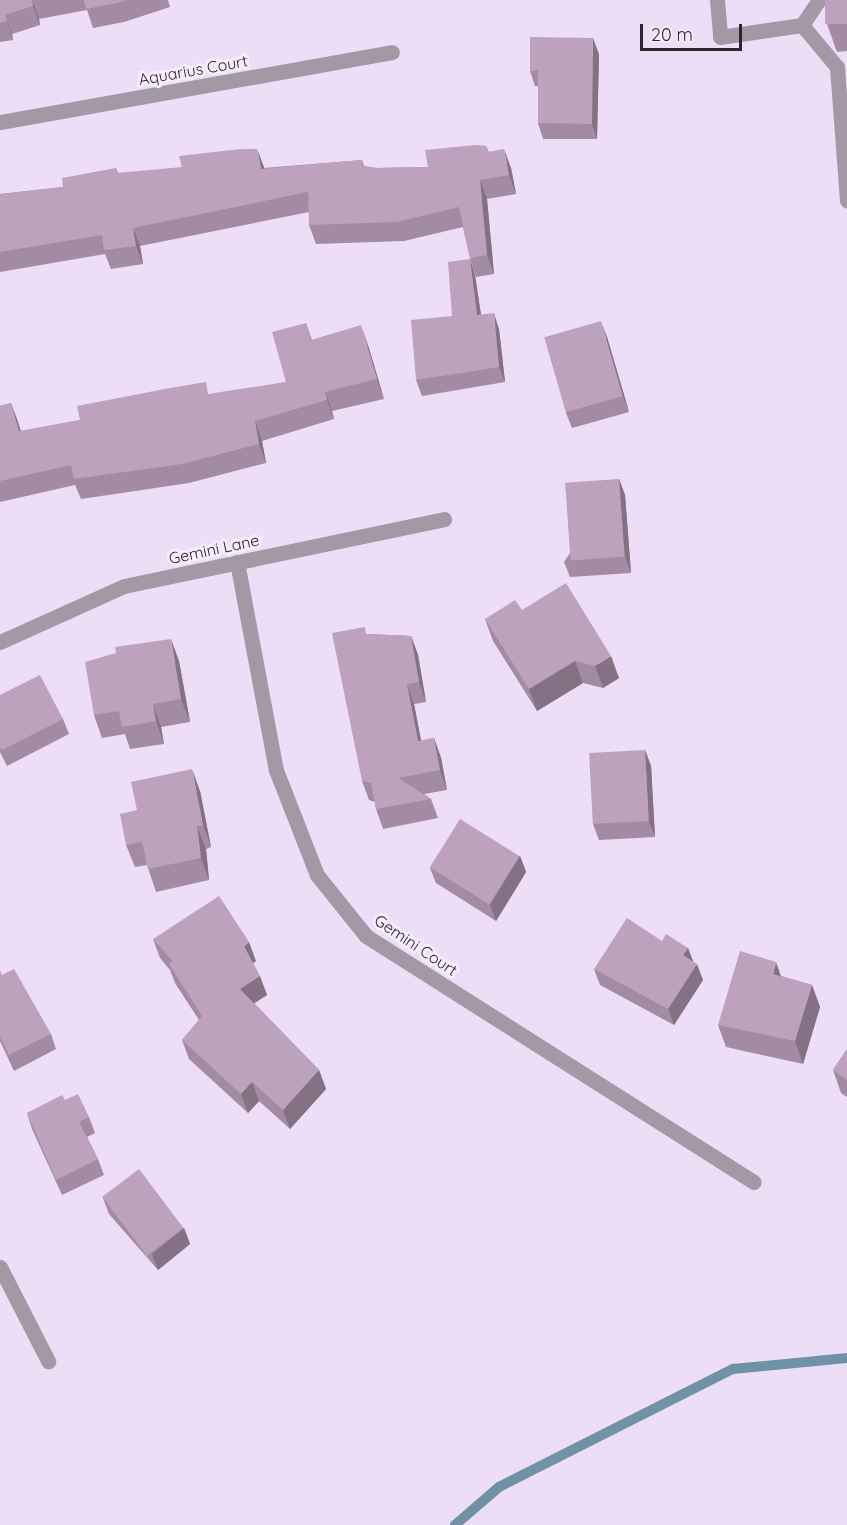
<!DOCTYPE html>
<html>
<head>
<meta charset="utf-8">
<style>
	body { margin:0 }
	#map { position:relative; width:847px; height:1525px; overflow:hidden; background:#edddf7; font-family:Quicksand,sans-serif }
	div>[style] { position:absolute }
	.stream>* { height:10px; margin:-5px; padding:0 5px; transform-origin:5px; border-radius:5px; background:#7092a7 }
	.service>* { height:15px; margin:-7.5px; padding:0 7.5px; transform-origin:7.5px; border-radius:7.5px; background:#a398a5 }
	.minor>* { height:15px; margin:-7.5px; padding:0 7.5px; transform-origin:7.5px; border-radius:7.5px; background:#a398a5 }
	.wall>* { inset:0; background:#a38ba3 }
	.shaded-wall>* { inset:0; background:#847184 }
	.building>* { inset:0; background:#bda2bd; transform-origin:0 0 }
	span { translate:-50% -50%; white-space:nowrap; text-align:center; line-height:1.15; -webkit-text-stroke:6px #f6edfd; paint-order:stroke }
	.street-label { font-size:16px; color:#2c2630 }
	.scale { position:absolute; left:640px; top:24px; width:102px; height:27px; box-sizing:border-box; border:3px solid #2c2630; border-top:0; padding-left:8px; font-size:18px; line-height:21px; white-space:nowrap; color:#2c2630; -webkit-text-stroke:4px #f6edfd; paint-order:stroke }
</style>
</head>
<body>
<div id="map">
	<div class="stream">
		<i style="left:455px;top:1525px;width:58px;rotate:-40.8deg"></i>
		<i style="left:499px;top:1487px;width:262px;rotate:-26.8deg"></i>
		<i style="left:733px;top:1369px;width:115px;rotate:-5.5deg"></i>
	</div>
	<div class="service">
		<i style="left:717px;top:0;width:37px;rotate:85deg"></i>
		<i style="left:720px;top:37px;width:83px;rotate:-8.3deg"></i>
		<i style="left:802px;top:25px;width:30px;rotate:-56deg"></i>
		<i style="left:802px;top:25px;width:55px;rotate:50.2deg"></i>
		<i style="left:837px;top:67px;width:134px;rotate:85.7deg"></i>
	</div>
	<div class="minor">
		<i style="left:0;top:122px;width:398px;rotate:-10.1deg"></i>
		<i style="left:237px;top:562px;width:212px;rotate:79.4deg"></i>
		<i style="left:276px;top:770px;width:113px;rotate:68.7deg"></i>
		<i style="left:317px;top:875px;width:78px;rotate:51.2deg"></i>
		<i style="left:366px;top:936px;width:459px;rotate:32.4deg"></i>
		<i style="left:0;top:642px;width:136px;rotate:-24.3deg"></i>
		<i style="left:124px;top:586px;width:327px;rotate:-11.8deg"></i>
		<i style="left:0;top:1267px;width:106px;rotate:62.9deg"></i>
	</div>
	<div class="wall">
		<i style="clip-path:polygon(0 0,168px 0,170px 7px,124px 22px,93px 28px,87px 10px,39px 19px,40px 25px,12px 34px,13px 40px,0 42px)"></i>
		<i style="clip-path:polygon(847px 0,847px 51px,837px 52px,827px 24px)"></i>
		<i style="clip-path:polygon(599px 54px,597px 139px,543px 139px,538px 123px,538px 86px,535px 86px,530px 71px)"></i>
		<i style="clip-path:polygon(486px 146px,489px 152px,511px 168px,516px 194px,487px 199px,494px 274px,476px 277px,470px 258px,463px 227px,404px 241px,316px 244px,309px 225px,309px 212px,140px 246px,143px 264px,111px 269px,105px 254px,0 272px,0 194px,63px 187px,116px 168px,118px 173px,264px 168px,362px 160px,364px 166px,376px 168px,428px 167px)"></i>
		<i style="clip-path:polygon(470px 259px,475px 275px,481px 314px,499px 329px,505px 382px,422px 396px,416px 380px,452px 316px)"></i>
		<i style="clip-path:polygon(306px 323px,312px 340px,368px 345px,384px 399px,332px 411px,334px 419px,262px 441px,266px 463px,189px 483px,81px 499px,75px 485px,0 502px,0 406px,11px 403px,21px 431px,286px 382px)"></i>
		<i style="clip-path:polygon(607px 337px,629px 412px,572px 428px,566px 413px)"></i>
		<i style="clip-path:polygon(619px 479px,625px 495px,631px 573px,570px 577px,564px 562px)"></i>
		<i style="clip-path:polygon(522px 610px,619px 678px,603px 688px,583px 683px,537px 711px,493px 641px,485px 619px)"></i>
		<i style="clip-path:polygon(368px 634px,411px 636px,418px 655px,426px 702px,414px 704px,421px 741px,434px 738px,441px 758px,447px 790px,424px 794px,431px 799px,438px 818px,383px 829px,376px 809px,375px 802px,369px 800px,362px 781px)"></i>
		<i style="clip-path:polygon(179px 661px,190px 722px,161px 727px,164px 744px,130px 749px,125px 734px,102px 738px,94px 715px)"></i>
		<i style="clip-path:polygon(0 695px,63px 719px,69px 734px,7px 766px,0 752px)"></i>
		<i style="clip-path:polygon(645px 750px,651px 766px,655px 837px,599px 840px,593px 824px)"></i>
		<i style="clip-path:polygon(200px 791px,211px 847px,206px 849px,209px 880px,156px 892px,147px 865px,135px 867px,126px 845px,137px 810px)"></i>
		<i style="clip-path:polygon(520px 856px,526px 872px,496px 921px,436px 883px,430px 868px)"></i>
		<i style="clip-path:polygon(153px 939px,256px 961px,253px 963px,267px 995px,254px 1003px,319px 1070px,326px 1089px,290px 1129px,259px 1101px,248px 1113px,189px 1059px,182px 1040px,199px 1020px,175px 983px,170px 970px,160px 958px)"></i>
		<i style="clip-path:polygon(662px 941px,688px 948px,693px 961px,703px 980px,674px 1025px,600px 985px,594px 969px)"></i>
		<i style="clip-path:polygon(0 971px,2px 975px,51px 1034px,56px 1049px,14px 1071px,0 1041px)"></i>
		<i style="clip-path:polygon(781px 976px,812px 985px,820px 1007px,803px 1064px,726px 1047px,718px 1025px)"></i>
		<i style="clip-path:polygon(847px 1049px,847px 1097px,841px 1093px,833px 1070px)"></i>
		<i style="clip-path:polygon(65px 1100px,89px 1117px,95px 1133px,87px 1137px,98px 1159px,104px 1175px,62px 1195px,32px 1129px,27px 1113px)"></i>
		<i style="clip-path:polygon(103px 1198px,184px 1228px,190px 1244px,158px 1270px,109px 1214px)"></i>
	</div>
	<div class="shaded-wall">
		<i style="clip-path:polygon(32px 0,39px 19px,40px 25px,33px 6px)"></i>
		<i style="clip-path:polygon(5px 15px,12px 34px,13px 40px,7px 21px)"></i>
		<i style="clip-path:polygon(593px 38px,599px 54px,597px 139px,592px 124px)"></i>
		<i style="clip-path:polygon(257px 149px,264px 167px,267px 187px,261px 169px)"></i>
		<i style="clip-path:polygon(504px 149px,511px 168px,516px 194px,509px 175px)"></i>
		<i style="clip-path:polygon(480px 180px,487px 199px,494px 274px,487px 255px)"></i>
		<i style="clip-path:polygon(133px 228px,140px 246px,143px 264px,136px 246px)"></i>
		<i style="clip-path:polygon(470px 259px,475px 275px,483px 330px,477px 315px)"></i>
		<i style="clip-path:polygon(494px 313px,499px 329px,505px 382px,499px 367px)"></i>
		<i style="clip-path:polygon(601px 321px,607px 337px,629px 412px,623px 396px)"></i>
		<i style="clip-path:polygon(361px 325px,368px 345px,384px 399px,377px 379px)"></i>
		<i style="clip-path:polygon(325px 392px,332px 411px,334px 419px,327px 400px)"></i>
		<i style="clip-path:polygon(11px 403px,18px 422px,26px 451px,19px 431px)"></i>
		<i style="clip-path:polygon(255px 421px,262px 441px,266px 463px,259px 444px)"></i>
		<i style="clip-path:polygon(619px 479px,625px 495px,631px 573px,625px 557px)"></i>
		<i style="clip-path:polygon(411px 636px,418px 655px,426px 702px,419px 682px)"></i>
		<i style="clip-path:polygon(171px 639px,179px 661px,190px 722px,181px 699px)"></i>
		<i style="clip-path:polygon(611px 656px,619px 678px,603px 688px,595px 666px)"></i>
		<i style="clip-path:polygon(575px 661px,583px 683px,537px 711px,529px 689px)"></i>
		<i style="clip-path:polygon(407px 684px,414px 704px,425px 761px,418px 741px)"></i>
		<i style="clip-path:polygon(153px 704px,161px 727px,164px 744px,156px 721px)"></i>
		<i style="clip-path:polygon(434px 738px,441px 758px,447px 790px,440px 770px)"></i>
		<i style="clip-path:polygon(645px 750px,651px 766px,655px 837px,649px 821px)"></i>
		<i style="clip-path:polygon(192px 769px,200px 791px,211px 847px,203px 825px)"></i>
		<i style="clip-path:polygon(197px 826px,206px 849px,209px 880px,201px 858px)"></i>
		<i style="clip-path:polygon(520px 856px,526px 872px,496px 921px,490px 905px)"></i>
		<i style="clip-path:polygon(249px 942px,256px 961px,251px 965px,244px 946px)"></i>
		<i style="clip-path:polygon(688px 948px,694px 964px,683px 955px)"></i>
		<i style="clip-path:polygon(776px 962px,784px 985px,773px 974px)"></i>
		<i style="clip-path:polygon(697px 964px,703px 980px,674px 1025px,668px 1009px)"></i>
		<i style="clip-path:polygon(260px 976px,267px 995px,247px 1008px,240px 989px)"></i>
		<i style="clip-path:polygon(812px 985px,820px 1007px,803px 1064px,795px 1041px)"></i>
		<i style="clip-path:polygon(319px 1070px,326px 1089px,290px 1129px,283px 1110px)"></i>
		<i style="clip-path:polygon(252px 1082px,259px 1101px,248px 1113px,241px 1094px)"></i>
		<i style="clip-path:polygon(184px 1228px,190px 1244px,158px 1270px,152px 1254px)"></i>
	</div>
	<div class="building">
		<i style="clip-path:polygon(0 0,33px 0,32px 0,33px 6px,5px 15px,7px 21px,0 23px)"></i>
		<i style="clip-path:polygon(84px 0,127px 0,117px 3px,86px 9px)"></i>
		<i style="left:825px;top:0;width:22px;height:24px"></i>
		<i style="clip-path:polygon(530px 37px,593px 38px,592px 124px,538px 123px,538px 70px,530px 71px)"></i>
		<i style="clip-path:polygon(476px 145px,486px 146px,488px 152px,504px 149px,509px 175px,480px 180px,487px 255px,470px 258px,459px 207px,397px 222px,309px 225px,308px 192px,133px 228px,136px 246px,104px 250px,102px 235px,0 252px,0 194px,63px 187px,62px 178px,116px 168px,117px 173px,182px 167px,179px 156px,241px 149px,257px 149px,261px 169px,362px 160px,362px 166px,376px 168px,428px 167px,425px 150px)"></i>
		<i style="clip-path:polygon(470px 259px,477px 315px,494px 313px,499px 367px,416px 380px,411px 320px,452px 316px,448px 262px)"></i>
		<i style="left:601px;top:321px;width:78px;height:59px;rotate:74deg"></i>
		<i style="clip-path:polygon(306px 323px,311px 340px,361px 325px,377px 379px,325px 392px,327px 400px,255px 421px,259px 444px,182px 464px,74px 479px,71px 465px,0 481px,0 406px,11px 403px,19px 431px,80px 420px,77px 406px,170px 388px,206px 382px,208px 394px,286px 382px,272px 332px)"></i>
		<i style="left:619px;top:479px;width:78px;height:54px;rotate:86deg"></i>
		<i style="clip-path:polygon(566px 583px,611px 656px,595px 666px,575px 661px,529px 689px,485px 619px,515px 600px,522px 610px)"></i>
		<i style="clip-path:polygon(365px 627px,366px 634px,411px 636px,419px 682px,407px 684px,418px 741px,434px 738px,440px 770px,398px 778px,431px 799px,376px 809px,371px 783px,362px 781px,332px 633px)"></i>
		<i style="clip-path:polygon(171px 639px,181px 699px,153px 704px,156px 721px,122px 727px,119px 711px,94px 715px,85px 662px,116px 653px,115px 647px)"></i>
		<i style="clip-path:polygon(40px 675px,63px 719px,2px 750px,0 747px,0 695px)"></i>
		<i style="left:645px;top:750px;width:71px;height:56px;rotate:87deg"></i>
		<i style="clip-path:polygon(192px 769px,203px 825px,197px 826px,201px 858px,148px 869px,142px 842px,126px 845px,120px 814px,137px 810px,131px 782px)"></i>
		<i style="left:460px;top:819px;width:70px;height:57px;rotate:32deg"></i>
		<i style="clip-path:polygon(219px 896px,249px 942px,244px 946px,260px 976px,240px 989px,319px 1070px,283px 1110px,252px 1082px,241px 1094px,182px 1040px,202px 1016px,169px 964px,173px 961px,153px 939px)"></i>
		<i style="clip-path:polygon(627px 918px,662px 941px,666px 934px,688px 948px,683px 955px,697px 964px,668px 1009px,594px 969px)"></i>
		<i style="clip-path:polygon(740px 951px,776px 962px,773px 974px,812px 985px,795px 1041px,718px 1025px)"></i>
		<i style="clip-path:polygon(14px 969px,51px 1034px,9px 1055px,0 1037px,0 971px,2px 975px)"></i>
		<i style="clip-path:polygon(847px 1049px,847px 1080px,833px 1070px)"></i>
		<i style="clip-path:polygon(78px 1094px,89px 1117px,79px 1122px,98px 1159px,56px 1180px,27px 1113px,62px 1095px,65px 1100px)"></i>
		<i style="left:139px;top:1169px;width:74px;height:46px;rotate:53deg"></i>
	</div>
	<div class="street-label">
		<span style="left:193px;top:70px;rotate:-10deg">Aquarius Court</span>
		<span style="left:214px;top:549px;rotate:-12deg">Gemini Lane</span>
		<span style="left:416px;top:945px;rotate:34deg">Gemini Court</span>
	</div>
	<div class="scale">20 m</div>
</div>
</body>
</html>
